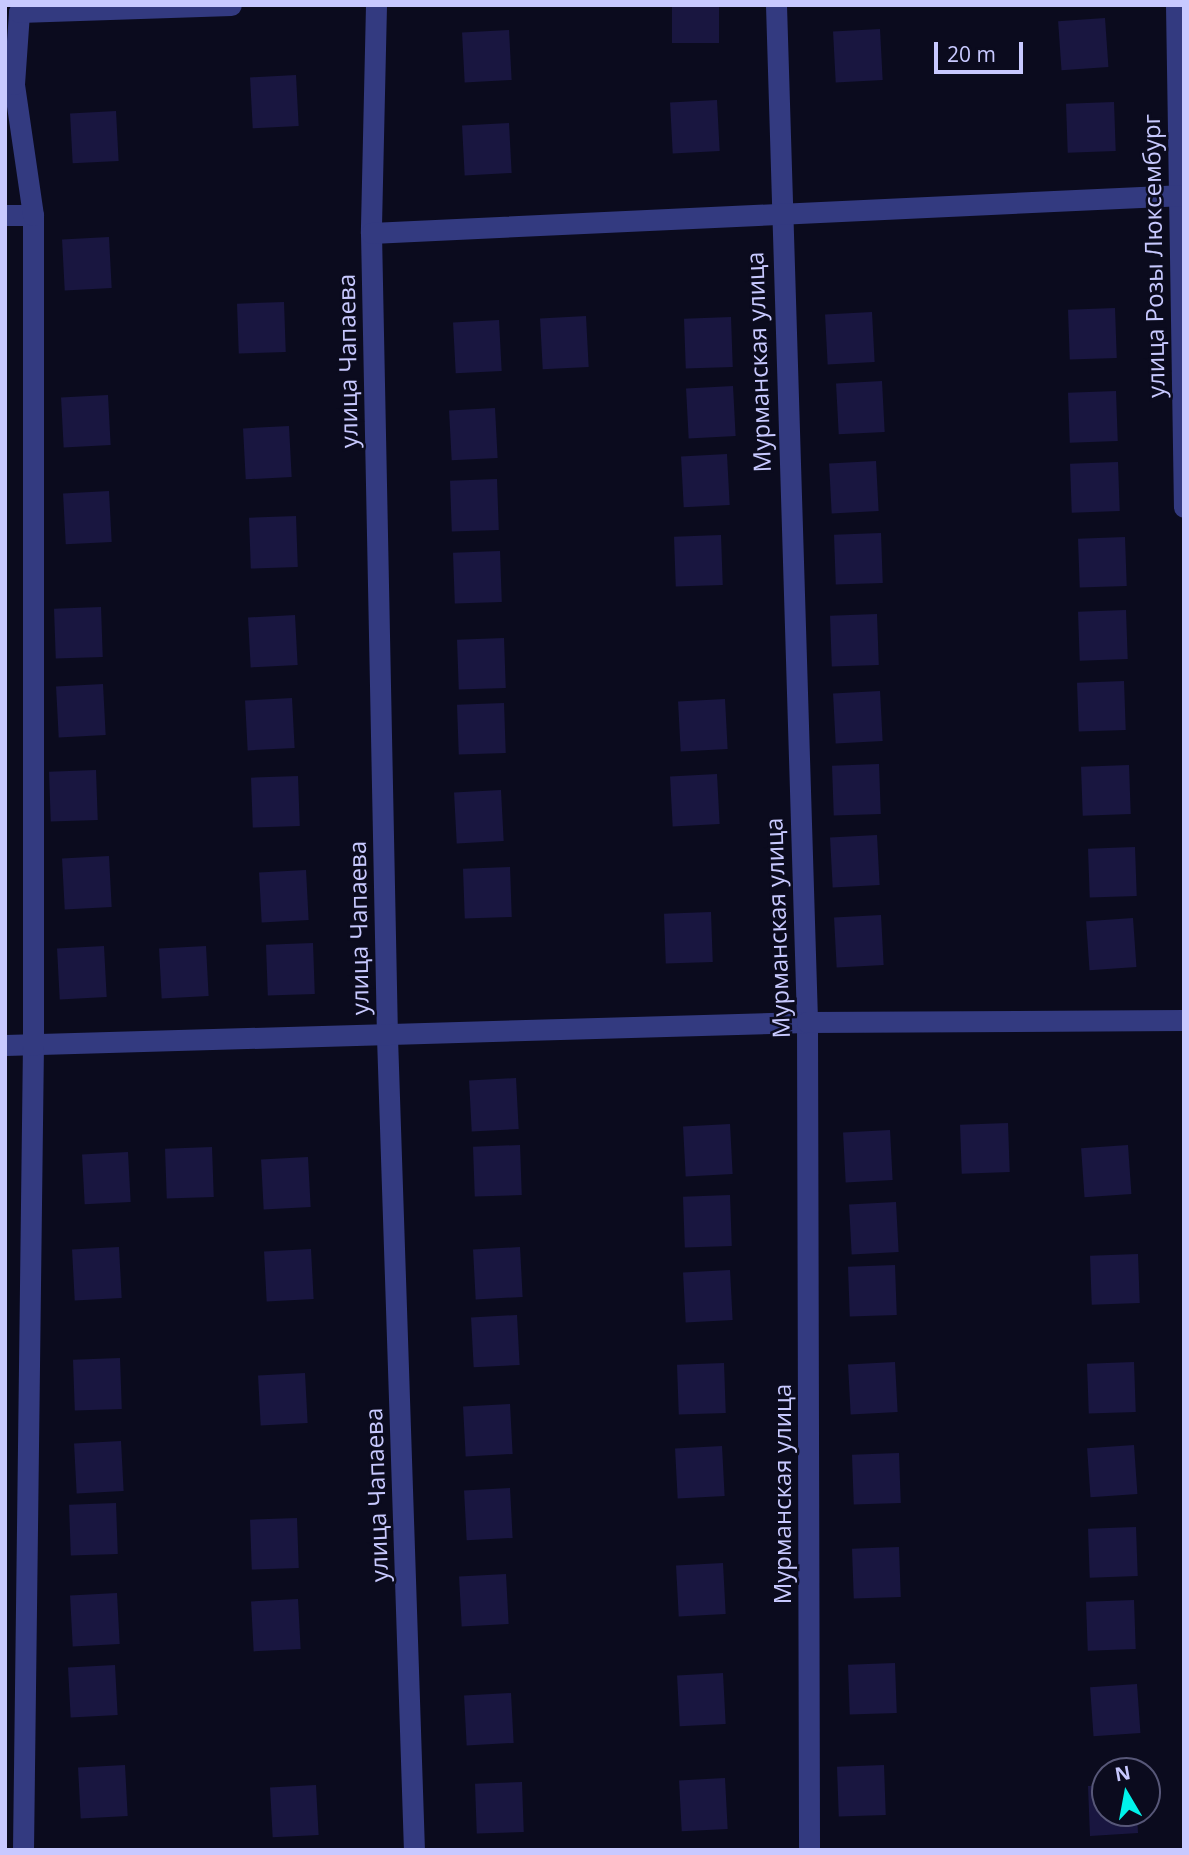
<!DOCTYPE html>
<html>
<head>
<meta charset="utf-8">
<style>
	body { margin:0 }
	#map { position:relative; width:1189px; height:1855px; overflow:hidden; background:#0b0b1e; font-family:"Open Sans",sans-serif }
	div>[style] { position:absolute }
	.building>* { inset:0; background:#191640; transform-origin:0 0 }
	.street>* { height:21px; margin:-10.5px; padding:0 10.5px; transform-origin:10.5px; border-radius:10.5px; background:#333a80 }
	span { translate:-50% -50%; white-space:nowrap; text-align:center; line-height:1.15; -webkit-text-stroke:5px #0b0b1e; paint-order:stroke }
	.street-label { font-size:24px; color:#c8c9ff }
	.frame { position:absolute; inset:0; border:7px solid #c8c9ff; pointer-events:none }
	.north { position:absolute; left:1091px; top:1757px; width:70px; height:70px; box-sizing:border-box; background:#0b0b1e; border:2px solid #575778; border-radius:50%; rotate:350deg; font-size:19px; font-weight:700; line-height:28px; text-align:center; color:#c8c9ff }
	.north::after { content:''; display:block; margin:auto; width:24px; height:32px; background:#00f3eb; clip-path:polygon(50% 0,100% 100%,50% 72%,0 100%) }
	.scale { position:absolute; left:934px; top:42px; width:89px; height:32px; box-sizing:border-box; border:4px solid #c8c9ff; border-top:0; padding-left:9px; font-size:21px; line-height:24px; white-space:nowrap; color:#c8c9ff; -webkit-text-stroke:5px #0b0b1e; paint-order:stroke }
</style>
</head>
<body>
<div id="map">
	<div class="building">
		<i style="left:672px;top:5px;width:47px;height:38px"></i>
		<i style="left:1105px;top:18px;width:49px;height:47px;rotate:86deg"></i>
		<i style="left:880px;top:29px;width:51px;height:47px;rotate:87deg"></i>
		<i style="left:509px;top:30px;width:50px;height:47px;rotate:87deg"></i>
		<i style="left:296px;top:75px;width:51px;height:46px;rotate:87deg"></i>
		<i style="left:717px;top:100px;width:51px;height:47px;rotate:87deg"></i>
		<i style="left:1114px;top:102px;width:49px;height:48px;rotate:88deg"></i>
		<i style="left:116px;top:111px;width:50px;height:46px;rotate:87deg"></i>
		<i style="left:509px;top:123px;width:50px;height:47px;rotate:87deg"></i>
		<i style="left:109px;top:237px;width:51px;height:47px;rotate:87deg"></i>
		<i style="left:284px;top:302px;width:50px;height:47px;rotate:88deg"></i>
		<i style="left:1115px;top:308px;width:50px;height:47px;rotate:88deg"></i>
		<i style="left:872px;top:312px;width:50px;height:47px;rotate:87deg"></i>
		<i style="left:586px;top:316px;width:51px;height:46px;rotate:87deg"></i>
		<i style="left:731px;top:317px;width:50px;height:47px;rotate:88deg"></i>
		<i style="left:499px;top:320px;width:51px;height:46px;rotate:87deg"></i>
		<i style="left:882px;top:381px;width:51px;height:46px;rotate:87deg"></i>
		<i style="left:733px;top:386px;width:50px;height:47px;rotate:87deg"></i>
		<i style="left:1116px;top:391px;width:50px;height:48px;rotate:88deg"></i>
		<i style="left:108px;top:395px;width:50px;height:47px;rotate:87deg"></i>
		<i style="left:495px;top:408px;width:50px;height:46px;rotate:87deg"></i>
		<i style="left:289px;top:426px;width:51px;height:46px;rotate:87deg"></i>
		<i style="left:727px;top:454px;width:51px;height:46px;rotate:87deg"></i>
		<i style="left:876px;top:461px;width:50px;height:47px;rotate:87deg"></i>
		<i style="left:1118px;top:462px;width:49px;height:48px;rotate:88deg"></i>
		<i style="left:497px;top:479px;width:51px;height:47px;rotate:88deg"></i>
		<i style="left:109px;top:491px;width:51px;height:46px;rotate:87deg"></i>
		<i style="left:296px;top:516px;width:51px;height:47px;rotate:88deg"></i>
		<i style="left:881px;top:533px;width:50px;height:47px;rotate:88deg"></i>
		<i style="left:721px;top:535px;width:50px;height:47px;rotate:88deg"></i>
		<i style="left:1125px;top:537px;width:49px;height:47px;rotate:88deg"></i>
		<i style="left:500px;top:551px;width:51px;height:47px;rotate:88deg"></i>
		<i style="left:101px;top:607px;width:50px;height:47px;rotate:88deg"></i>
		<i style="left:1126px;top:610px;width:49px;height:48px;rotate:88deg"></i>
		<i style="left:877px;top:614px;width:51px;height:47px;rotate:88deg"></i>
		<i style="left:295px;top:615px;width:50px;height:47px;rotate:87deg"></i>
		<i style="left:504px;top:638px;width:50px;height:47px;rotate:88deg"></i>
		<i style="left:1124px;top:681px;width:49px;height:47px;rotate:88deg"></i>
		<i style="left:103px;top:684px;width:51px;height:47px;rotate:87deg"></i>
		<i style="left:880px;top:691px;width:50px;height:47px;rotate:87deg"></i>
		<i style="left:292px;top:698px;width:50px;height:47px;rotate:87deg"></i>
		<i style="left:725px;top:699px;width:50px;height:47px;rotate:87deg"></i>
		<i style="left:504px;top:703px;width:50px;height:47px;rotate:88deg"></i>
		<i style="left:879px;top:764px;width:50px;height:47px;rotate:88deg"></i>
		<i style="left:1129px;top:765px;width:49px;height:48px;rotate:88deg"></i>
		<i style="left:96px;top:770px;width:50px;height:47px;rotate:88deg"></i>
		<i style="left:717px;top:774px;width:50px;height:47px;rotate:87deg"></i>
		<i style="left:298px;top:776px;width:50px;height:47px;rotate:88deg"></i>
		<i style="left:501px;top:790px;width:51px;height:47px;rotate:87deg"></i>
		<i style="left:877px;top:835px;width:50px;height:47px;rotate:87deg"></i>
		<i style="left:1135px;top:847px;width:49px;height:47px;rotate:88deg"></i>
		<i style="left:109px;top:856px;width:51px;height:47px;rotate:87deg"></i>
		<i style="left:510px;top:867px;width:50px;height:47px;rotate:88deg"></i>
		<i style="left:306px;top:870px;width:50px;height:47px;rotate:87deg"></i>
		<i style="left:711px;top:912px;width:50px;height:47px;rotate:88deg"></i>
		<i style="left:881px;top:915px;width:50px;height:47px;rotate:87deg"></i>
		<i style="left:1133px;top:918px;width:49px;height:47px;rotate:86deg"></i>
		<i style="left:313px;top:943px;width:51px;height:47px;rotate:88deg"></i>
		<i style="left:104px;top:946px;width:51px;height:47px;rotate:87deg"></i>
		<i style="left:206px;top:946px;width:50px;height:47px;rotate:87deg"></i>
		<i style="left:516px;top:1078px;width:51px;height:47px;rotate:87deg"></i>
		<i style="left:1008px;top:1123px;width:49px;height:48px;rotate:88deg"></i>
		<i style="left:730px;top:1124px;width:50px;height:47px;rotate:87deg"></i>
		<i style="left:890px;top:1130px;width:50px;height:47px;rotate:87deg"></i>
		<i style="left:520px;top:1145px;width:50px;height:47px;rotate:88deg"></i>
		<i style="left:1128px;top:1145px;width:49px;height:47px;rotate:86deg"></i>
		<i style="left:212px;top:1147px;width:50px;height:47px;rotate:88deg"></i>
		<i style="left:128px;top:1152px;width:50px;height:46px;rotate:87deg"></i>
		<i style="left:308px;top:1157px;width:50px;height:47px;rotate:87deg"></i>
		<i style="left:730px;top:1195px;width:51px;height:47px;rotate:88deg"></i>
		<i style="left:896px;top:1202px;width:50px;height:47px;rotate:87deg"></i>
		<i style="left:119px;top:1247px;width:51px;height:47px;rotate:87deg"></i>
		<i style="left:520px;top:1247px;width:50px;height:47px;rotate:87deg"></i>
		<i style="left:311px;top:1249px;width:50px;height:47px;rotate:87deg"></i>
		<i style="left:1138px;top:1254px;width:49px;height:48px;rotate:88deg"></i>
		<i style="left:895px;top:1265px;width:50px;height:47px;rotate:88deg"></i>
		<i style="left:730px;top:1270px;width:50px;height:47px;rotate:87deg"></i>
		<i style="left:517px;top:1315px;width:50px;height:46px;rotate:87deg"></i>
		<i style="left:120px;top:1358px;width:51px;height:47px;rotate:88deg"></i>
		<i style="left:895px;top:1362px;width:50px;height:47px;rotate:87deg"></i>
		<i style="left:1134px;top:1362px;width:50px;height:47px;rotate:88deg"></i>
		<i style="left:724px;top:1363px;width:50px;height:47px;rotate:88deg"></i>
		<i style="left:305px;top:1373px;width:50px;height:47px;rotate:87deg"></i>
		<i style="left:510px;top:1404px;width:50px;height:47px;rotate:87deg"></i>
		<i style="left:121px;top:1441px;width:50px;height:47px;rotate:87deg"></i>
		<i style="left:1134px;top:1445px;width:49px;height:47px;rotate:86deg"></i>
		<i style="left:722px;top:1446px;width:50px;height:47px;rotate:87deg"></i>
		<i style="left:899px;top:1453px;width:50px;height:47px;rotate:88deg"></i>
		<i style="left:510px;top:1488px;width:50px;height:46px;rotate:87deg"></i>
		<i style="left:116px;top:1503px;width:51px;height:47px;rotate:88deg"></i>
		<i style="left:297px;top:1518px;width:50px;height:47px;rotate:88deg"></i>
		<i style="left:1136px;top:1527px;width:49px;height:48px;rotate:88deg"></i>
		<i style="left:899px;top:1547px;width:50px;height:47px;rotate:88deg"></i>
		<i style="left:723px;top:1563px;width:51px;height:47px;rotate:87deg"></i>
		<i style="left:506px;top:1574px;width:50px;height:47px;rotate:87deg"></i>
		<i style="left:117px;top:1593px;width:51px;height:47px;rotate:87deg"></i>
		<i style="left:298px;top:1599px;width:50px;height:47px;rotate:87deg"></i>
		<i style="left:1134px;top:1600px;width:49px;height:48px;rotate:88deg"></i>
		<i style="left:895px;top:1663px;width:50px;height:47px;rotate:88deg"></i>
		<i style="left:115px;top:1665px;width:50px;height:47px;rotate:87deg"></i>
		<i style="left:723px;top:1673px;width:51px;height:46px;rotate:87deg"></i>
		<i style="left:1137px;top:1684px;width:49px;height:47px;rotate:86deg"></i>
		<i style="left:511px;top:1693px;width:50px;height:47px;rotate:87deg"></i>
		<i style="left:125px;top:1765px;width:51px;height:47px;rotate:87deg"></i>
		<i style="left:884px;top:1765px;width:50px;height:47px;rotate:88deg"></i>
		<i style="left:725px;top:1778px;width:51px;height:46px;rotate:87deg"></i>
		<i style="left:522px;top:1782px;width:50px;height:47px;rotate:88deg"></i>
		<i style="left:316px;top:1785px;width:50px;height:46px;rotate:87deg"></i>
		<i style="clip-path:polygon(1088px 1786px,1105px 1786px,1105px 1813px,1137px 1813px,1138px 1833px,1090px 1836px)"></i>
	</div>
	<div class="street">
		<i style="left:376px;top:5px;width:228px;rotate:91.3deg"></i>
		<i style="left:371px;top:233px;width:804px;rotate:88.86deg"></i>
		<i style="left:387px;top:1037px;width:813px;rotate:88.1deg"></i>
		<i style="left:776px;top:5px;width:1017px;rotate:88.25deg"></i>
		<i style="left:807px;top:1022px;width:828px;rotate:89.86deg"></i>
		<i style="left:1176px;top:5px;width:502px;rotate:89.09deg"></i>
		<i style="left:5px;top:215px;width:28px"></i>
		<i style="left:371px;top:233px;width:814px;rotate:-2.68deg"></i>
		<i style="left:5px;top:1045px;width:802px;rotate:-1.64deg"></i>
		<i style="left:807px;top:1022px;width:377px;rotate:-0.3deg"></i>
		<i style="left:23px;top:1850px;width:805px;rotate:-89.29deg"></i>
		<i style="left:33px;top:1045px;width:830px;rotate:-90deg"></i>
		<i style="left:33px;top:215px;width:132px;rotate:-98.3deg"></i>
		<i style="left:14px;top:84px;width:72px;rotate:-86deg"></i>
		<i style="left:19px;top:12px;width:212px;rotate:-1.9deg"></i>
	</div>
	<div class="street-label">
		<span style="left:1153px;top:256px;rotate:-91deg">улица Розы Люксембург</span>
		<span style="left:347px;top:361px;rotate:-91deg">улица Чапаева</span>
		<span style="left:758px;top:362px;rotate:-92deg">Мурманская улица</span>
		<span style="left:358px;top:928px;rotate:-91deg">улица Чапаева</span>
		<span style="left:777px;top:928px;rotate:-92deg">Мурманская улица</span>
		<span style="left:782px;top:1494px;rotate:-90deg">Мурманская улица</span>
		<span style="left:376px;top:1495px;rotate:-92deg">улица Чапаева</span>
	</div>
	<div class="frame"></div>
	<div class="north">N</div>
	<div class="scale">20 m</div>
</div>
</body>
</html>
